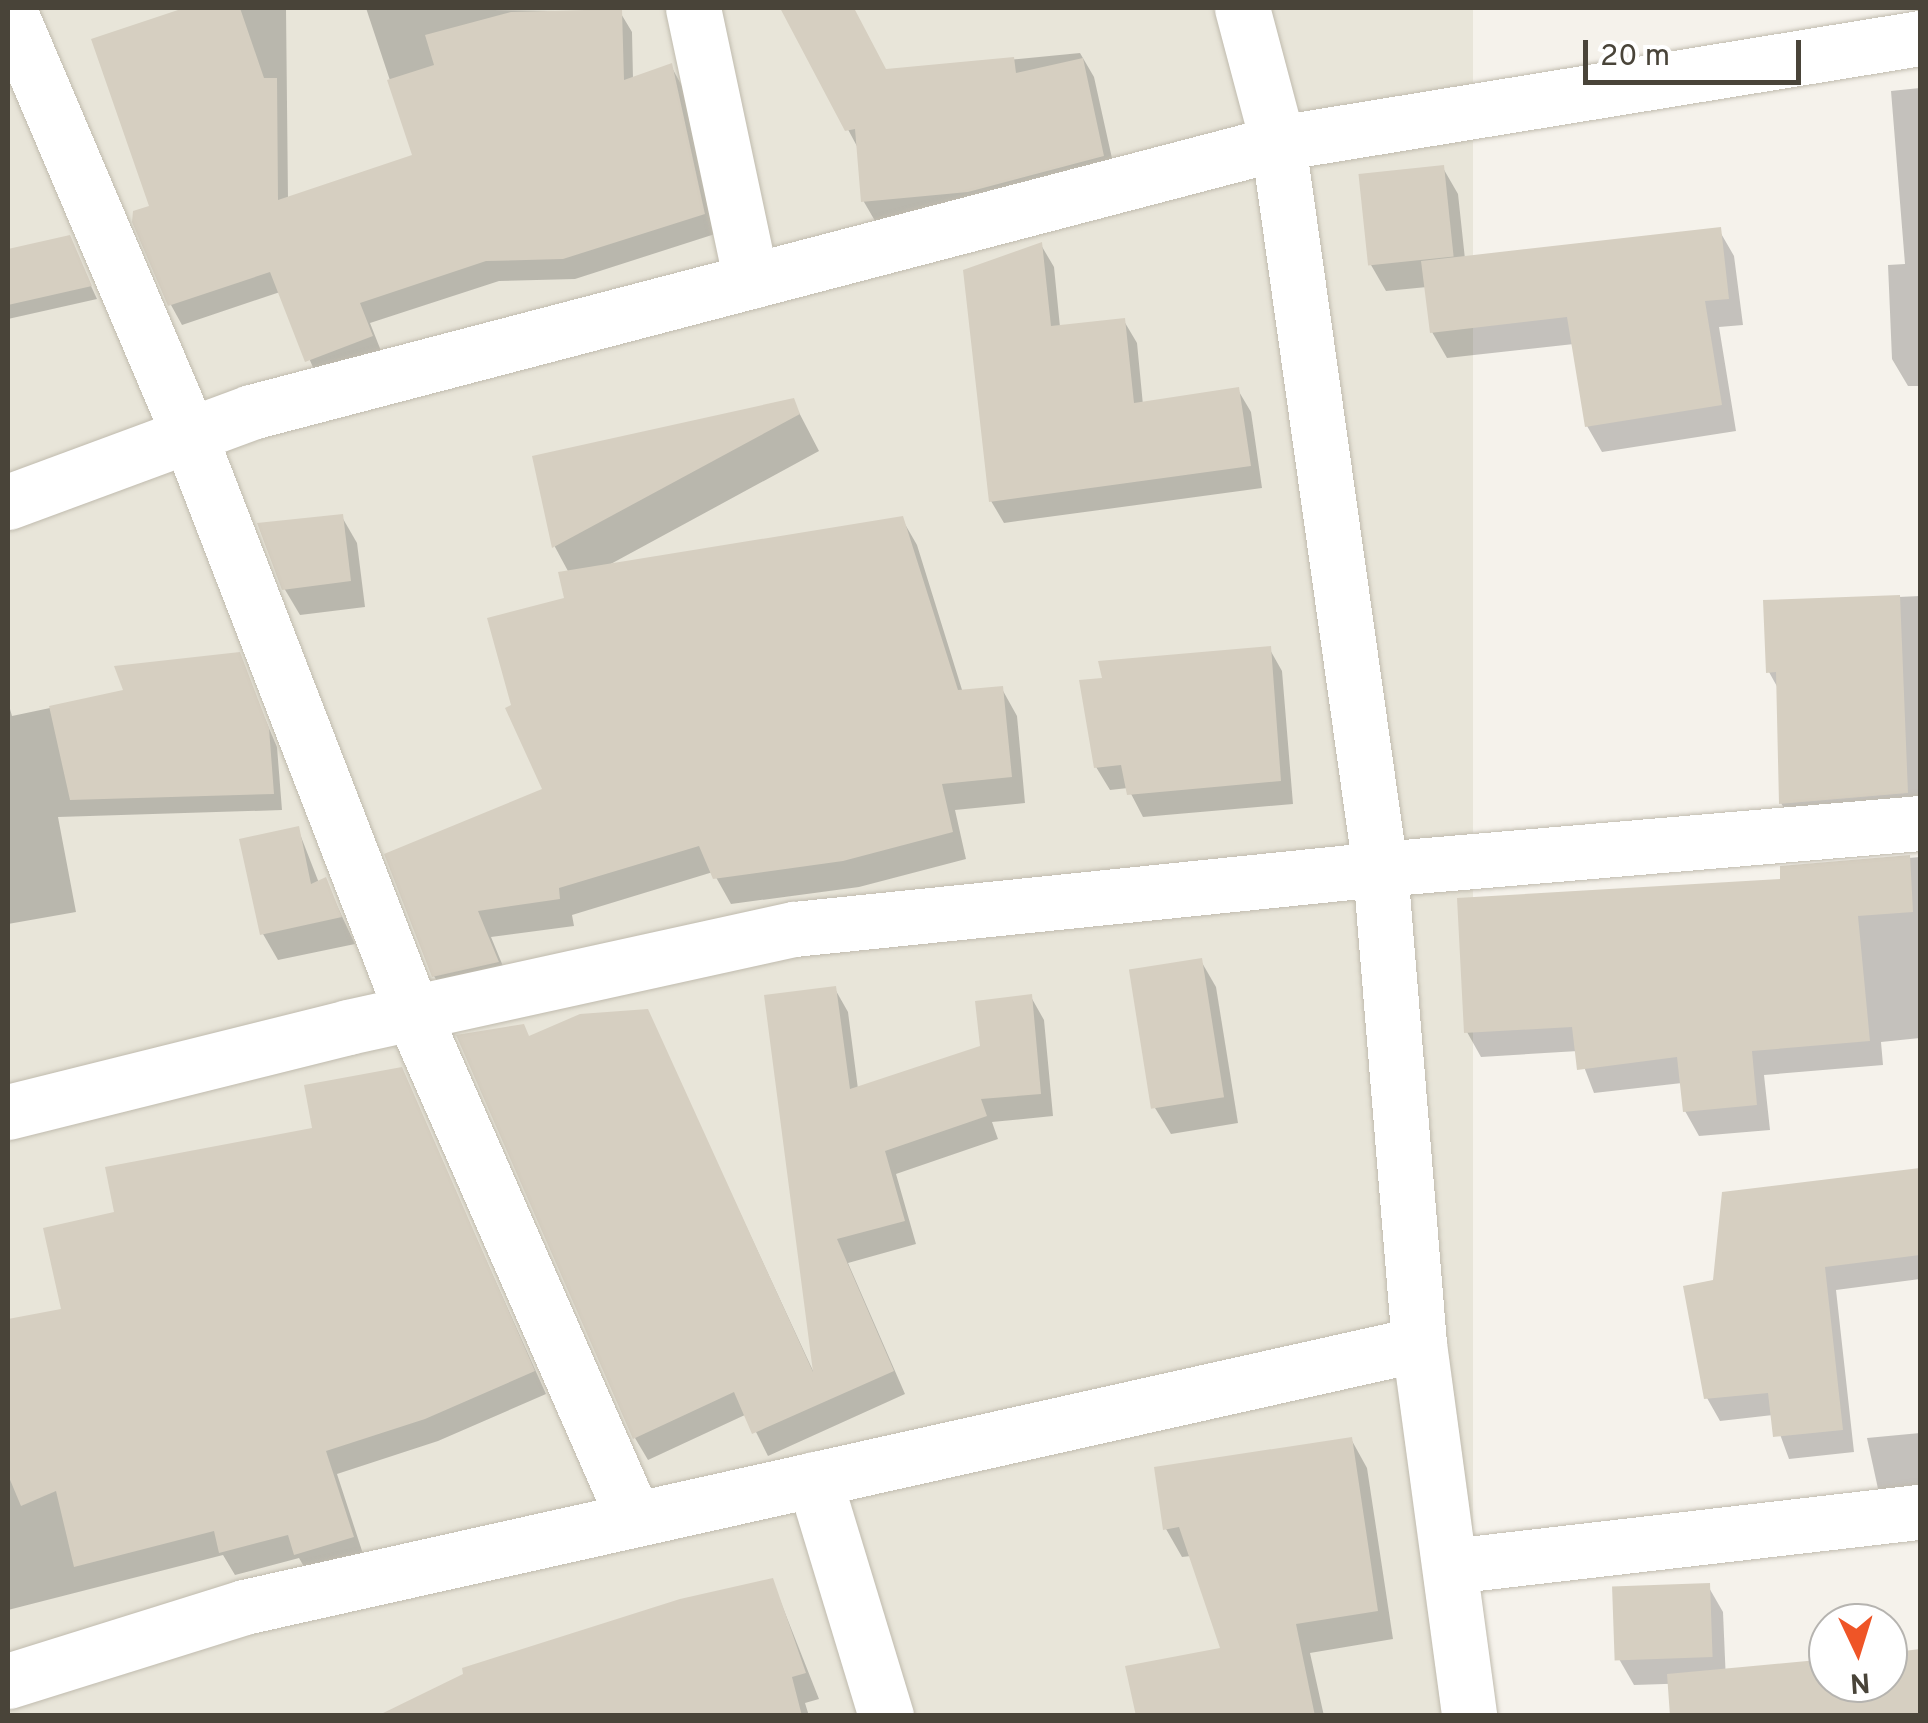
<!DOCTYPE html>
<html>
<head>
<meta charset="utf-8">
<style>
	body { margin:0 }
	#map { position:relative; width:1928px; height:1723px; overflow:hidden; background:#f5f2eb; font-family:Overpass,sans-serif }
	div>[style] { position:absolute }
	.residential>* { inset:0; background:#e8e5d9; transform-origin:0 0 }
	.shadow>* { inset:0; background:#0003 }
	.building>* { inset:0; background:#d6cfc1; transform-origin:0 0 }
	.roads { filter:drop-shadow(0 0 2px #c0bbae) drop-shadow(0 0 2px #c0bbae) }
	.minor>* { height:55px; margin:-27.5px; padding:0 27.5px; transform-origin:27.5px; border-radius:27.5px; background:#fff }
	span { translate:-50% -50%; white-space:nowrap; text-align:center; line-height:1.15; -webkit-text-stroke:9px #fff; paint-order:stroke }
	.frame { position:absolute; inset:0; border:10px solid #494439; pointer-events:none }
	.north { position:absolute; left:1808px; top:1603px; width:100px; height:100px; box-sizing:border-box; background:#fff; border:2px solid #b6b4b0; border-radius:50%; rotate:176deg; font-size:28px; font-weight:700; line-height:40px; text-align:center; color:#494439 }
	.north::after { content:''; display:block; margin:auto; width:35px; height:45px; background:#ef5527; clip-path:polygon(50% 0,100% 100%,50% 72%,0 100%) }
	.scale { position:absolute; left:1583px; top:40px; width:218px; height:45px; box-sizing:border-box; border:5px solid #494439; border-top:0; padding-left:12px; font-size:30px; line-height:35px; white-space:nowrap; color:#494439; -webkit-text-stroke:8px #fff; paint-order:stroke }
</style>
</head>
<body>
<div id="map">
	<div class="residential">
		<i style="left:8px;top:8px;width:1465px;height:1708px"></i>
	</div>
	<div class="shadow">
		<i style="clip-path:polygon(191px 8px,286px 8px,288px 199px,415px 156px,366px 8px,620px 12px,632px 32px,633px 79px,671px 66px,682px 86px,715px 234px,575px 279px,499px 281px,370px 323px,383px 356px,319px 381px,280px 292px,182px 325px,171px 305px,152px 208px,94px 41px)"></i>
		<i style="clip-path:polygon(783px 8px,852px 8px,886px 72px,1080px 53px,1094px 77px,1117px 181px,878px 226px,864px 202px,859px 150px)"></i>
		<i style="clip-path:polygon(1920px 88px,1920px 386px,1908px 386px,1892px 359px,1888px 265px,1905px 264px,1891px 91px)"></i>
		<i style="clip-path:polygon(1443px 168px,1458px 194px,1465px 259px,1719px 230px,1734px 256px,1743px 325px,1719px 327px,1736px 431px,1602px 452px,1587px 426px,1574px 344px,1447px 358px,1432px 332px,1427px 287px,1386px 291px,1371px 265px)"></i>
		<i style="clip-path:polygon(69px 238px,97px 299px,8px 319px,8px 251px)"></i>
		<i style="clip-path:polygon(1041px 245px,1054px 267px,1060px 327px,1124px 321px,1137px 343px,1143px 405px,1238px 390px,1251px 412px,1262px 488px,1004px 523px,991px 501px)"></i>
		<i style="clip-path:polygon(793px 401px,819px 451px,607px 566px,902px 519px,917px 545px,963px 693px,1002px 689px,1017px 716px,1025px 803px,955px 810px,966px 859px,859px 887px,731px 904px,713px 872px,572px 915px,574px 926px,491px 937px,512px 988px,449px 1002px,434px 976px,545px 791px,514px 707px,567px 600px,569px 573px,555px 547px,535px 458px)"></i>
		<i style="clip-path:polygon(342px 517px,357px 543px,365px 607px,300px 615px,284px 588px)"></i>
		<i style="clip-path:polygon(1920px 596px,1920px 820px,1797px 830px,1781px 803px,1779px 690px,1769px 672px,1766px 603px)"></i>
		<i style="clip-path:polygon(1269px 648px,1282px 671px,1293px 804px,1143px 817px,1128px 788px,1110px 790px,1096px 767px)"></i>
		<i style="clip-path:polygon(238px 655px,277px 747px,282px 810px,58px 817px,76px 912px,8px 924px,8px 702px,12px 716px,126px 692px)"></i>
		<i style="clip-path:polygon(298px 829px,319px 883px,325px 880px,355px 944px,278px 960px,263px 934px)"></i>
		<i style="clip-path:polygon(1920px 857px,1920px 1038px,1881px 1042px,1883px 1065px,1764px 1075px,1770px 1130px,1699px 1136px,1685px 1111px,1682px 1083px,1594px 1093px,1578px 1051px,1481px 1057px,1467px 1032px,1783px 882px,1782px 869px)"></i>
		<i style="clip-path:polygon(1201px 961px,1216px 987px,1238px 1123px,1171px 1134px,1155px 1108px)"></i>
		<i style="clip-path:polygon(835px 989px,848px 1012px,858px 1089px,982px 1048px,1031px 997px,1044px 1020px,1053px 1116px,992px 1122px,998px 1139px,896px 1174px,916px 1244px,848px 1263px,905px 1394px,768px 1456px,747px 1414px,648px 1460px,635px 1438px,529px 1038px,647px 1012px,815px 1375px)"></i>
		<i style="clip-path:polygon(401px 1070px,546px 1394px,438px 1441px,337px 1474px,365px 1560px,310px 1577px,299px 1558px,235px 1575px,223px 1555px,8px 1610px,8px 1322px,64px 1311px,117px 1214px,315px 1130px)"></i>
		<i style="clip-path:polygon(1920px 1172px,1920px 1279px,1836px 1290px,1854px 1452px,1789px 1459px,1773px 1415px,1720px 1421px,1707px 1398px,1724px 1195px)"></i>
		<i style="clip-path:polygon(1920px 1433px,1920px 1494px,1880px 1498px,1867px 1438px)"></i>
		<i style="clip-path:polygon(1351px 1439px,1367px 1468px,1393px 1639px,1310px 1653px,1324px 1716px,1139px 1716px,1223px 1649px,1191px 1556px,1182px 1557px,1166px 1529px)"></i>
		<i style="clip-path:polygon(772px 1580px,819px 1699px,805px 1703px,809px 1716px,383px 1716px)"></i>
		<i style="clip-path:polygon(1708px 1586px,1723px 1612px,1726px 1682px,1634px 1685px,1619px 1659px)"></i>
	</div>
	<div class="building">
		<i style="clip-path:polygon(184px 8px,240px 8px,264px 78px,277px 78px,278px 200px,412px 155px,387px 80px,434px 65px,425px 35px,511px 12px,622px 9px,624px 80px,672px 63px,705px 214px,563px 259px,486px 261px,360px 303px,373px 336px,305px 362px,270px 272px,168px 306px,132px 222px,133px 211px,149px 206px,91px 39px)"></i>
		<i style="clip-path:polygon(780px 8px,854px 8px,886px 69px,1014px 57px,1016px 73px,1083px 58px,1104px 156px,968px 192px,861px 202px,855px 129px,845px 131px)"></i>
		<i style="left:1444px;top:165px;width:92px;height:86px;rotate:84deg"></i>
		<i style="clip-path:polygon(1721px 227px,1729px 299px,1705px 301px,1722px 405px,1585px 427px,1567px 317px,1430px 333px,1421px 261px)"></i>
		<i style="clip-path:polygon(70px 235px,92px 286px,8px 305px,8px 249px)"></i>
		<i style="clip-path:polygon(1042px 242px,1051px 326px,1125px 318px,1134px 403px,1239px 387px,1251px 466px,989px 502px,963px 270px)"></i>
		<i style="clip-path:polygon(794px 398px,800px 414px,552px 548px,532px 456px)"></i>
		<i style="clip-path:polygon(343px 514px,351px 581px,282px 590px,257px 523px)"></i>
		<i style="clip-path:polygon(903px 516px,958px 690px,1003px 686px,1012px 777px,942px 784px,953px 832px,843px 861px,713px 879px,699px 846px,559px 888px,560px 899px,478px 911px,499px 962px,432px 977px,384px 854px,542px 789px,505px 708px,511px 705px,487px 618px,564px 598px,558px 572px)"></i>
		<i style="clip-path:polygon(1900px 595px,1908px 793px,1779px 804px,1776px 672px,1766px 673px,1763px 600px)"></i>
		<i style="clip-path:polygon(1271px 646px,1281px 781px,1127px 795px,1121px 765px,1094px 768px,1079px 680px,1102px 678px,1098px 661px)"></i>
		<i style="clip-path:polygon(240px 652px,269px 728px,274px 794px,70px 800px,49px 706px,123px 690px,114px 666px)"></i>
		<i style="clip-path:polygon(299px 826px,311px 884px,326px 877px,342px 917px,260px 935px,239px 839px)"></i>
		<i style="clip-path:polygon(1910px 855px,1913px 912px,1858px 916px,1870px 1041px,1752px 1051px,1757px 1105px,1683px 1112px,1677px 1057px,1577px 1070px,1572px 1027px,1464px 1033px,1457px 898px,1780px 879px,1780px 866px)"></i>
		<i style="left:1202px;top:958px;width:141px;height:74px;rotate:81deg"></i>
		<i style="clip-path:polygon(836px 986px,850px 1089px,980px 1046px,975px 1001px,1032px 994px,1041px 1094px,981px 1099px,987px 1116px,885px 1151px,905px 1221px,837px 1239px,894px 1371px,752px 1434px,734px 1392px,633px 1439px,456px 1035px,524px 1024px,529px 1036px,580px 1014px,648px 1009px,813px 1372px,764px 995px)"></i>
		<i style="clip-path:polygon(402px 1067px,535px 1371px,425px 1419px,326px 1451px,354px 1537px,294px 1555px,288px 1535px,219px 1553px,214px 1531px,74px 1567px,56px 1491px,21px 1506px,8px 1475px,8px 1319px,61px 1309px,43px 1228px,114px 1212px,105px 1167px,312px 1128px,304px 1085px)"></i>
		<i style="clip-path:polygon(1920px 1168px,1920px 1255px,1825px 1267px,1843px 1430px,1773px 1437px,1768px 1393px,1704px 1399px,1683px 1286px,1713px 1280px,1722px 1192px)"></i>
		<i style="clip-path:polygon(1352px 1437px,1378px 1611px,1296px 1624px,1315px 1716px,1136px 1716px,1125px 1666px,1220px 1648px,1179px 1527px,1163px 1530px,1154px 1467px)"></i>
		<i style="clip-path:polygon(773px 1578px,806px 1673px,792px 1677px,802px 1716px,377px 1716px,463px 1674px,462px 1668px,680px 1599px)"></i>
		<i style="left:1710px;top:1583px;width:74px;height:98px;rotate:88deg"></i>
		<i style="clip-path:polygon(1920px 1649px,1920px 1716px,1670px 1716px,1667px 1674px,1828px 1659px,1828px 1683px,1888px 1683px,1888px 1653px)"></i>
	</div>
	<div class="roads">
		<div class="minor">
			<i style="left:8px;top:8px;width:464px;rotate:67deg"></i>
			<i style="left:189px;top:435px;width:619px;rotate:68.87deg"></i>
			<i style="left:412px;top:1012px;width:553px;rotate:66.35deg"></i>
			<i style="left:693px;top:8px;width:279px;rotate:78deg"></i>
			<i style="left:1242px;top:8px;width:140px;rotate:75.1deg"></i>
			<i style="left:1278px;top:143px;width:733px;rotate:82deg"></i>
			<i style="left:1380px;top:869px;width:477px;rotate:85.3deg"></i>
			<i style="left:1419px;top:1344px;width:375px;rotate:82.3deg"></i>
			<i style="left:8px;top:502px;width:259px;rotate:-20.3deg"></i>
			<i style="left:251px;top:412px;width:1062px;rotate:-14.68deg"></i>
			<i style="left:1278px;top:143px;width:651px;rotate:-9.29deg"></i>
			<i style="left:8px;top:1112px;width:350px;rotate:-14deg"></i>
			<i style="left:348px;top:1027px;width:457px;rotate:-12.4deg"></i>
			<i style="left:794px;top:929px;width:589px;rotate:-5.85deg"></i>
			<i style="left:1380px;top:869px;width:542px;rotate:-4.87deg"></i>
			<i style="left:814px;top:1479px;width:248px;rotate:73.1deg"></i>
			<i style="left:1451px;top:1566px;width:472px;rotate:-6.6deg"></i>
			<i style="left:8px;top:1681px;width:247px;rotate:-17.4deg"></i>
			<i style="left:244px;top:1607px;width:1204px;rotate:-12.62deg"></i>
		</div>
	</div>
	<div class="frame"></div>
	<div class="north">N</div>
	<div class="scale">20 m</div>
</div>
</body>
</html>
